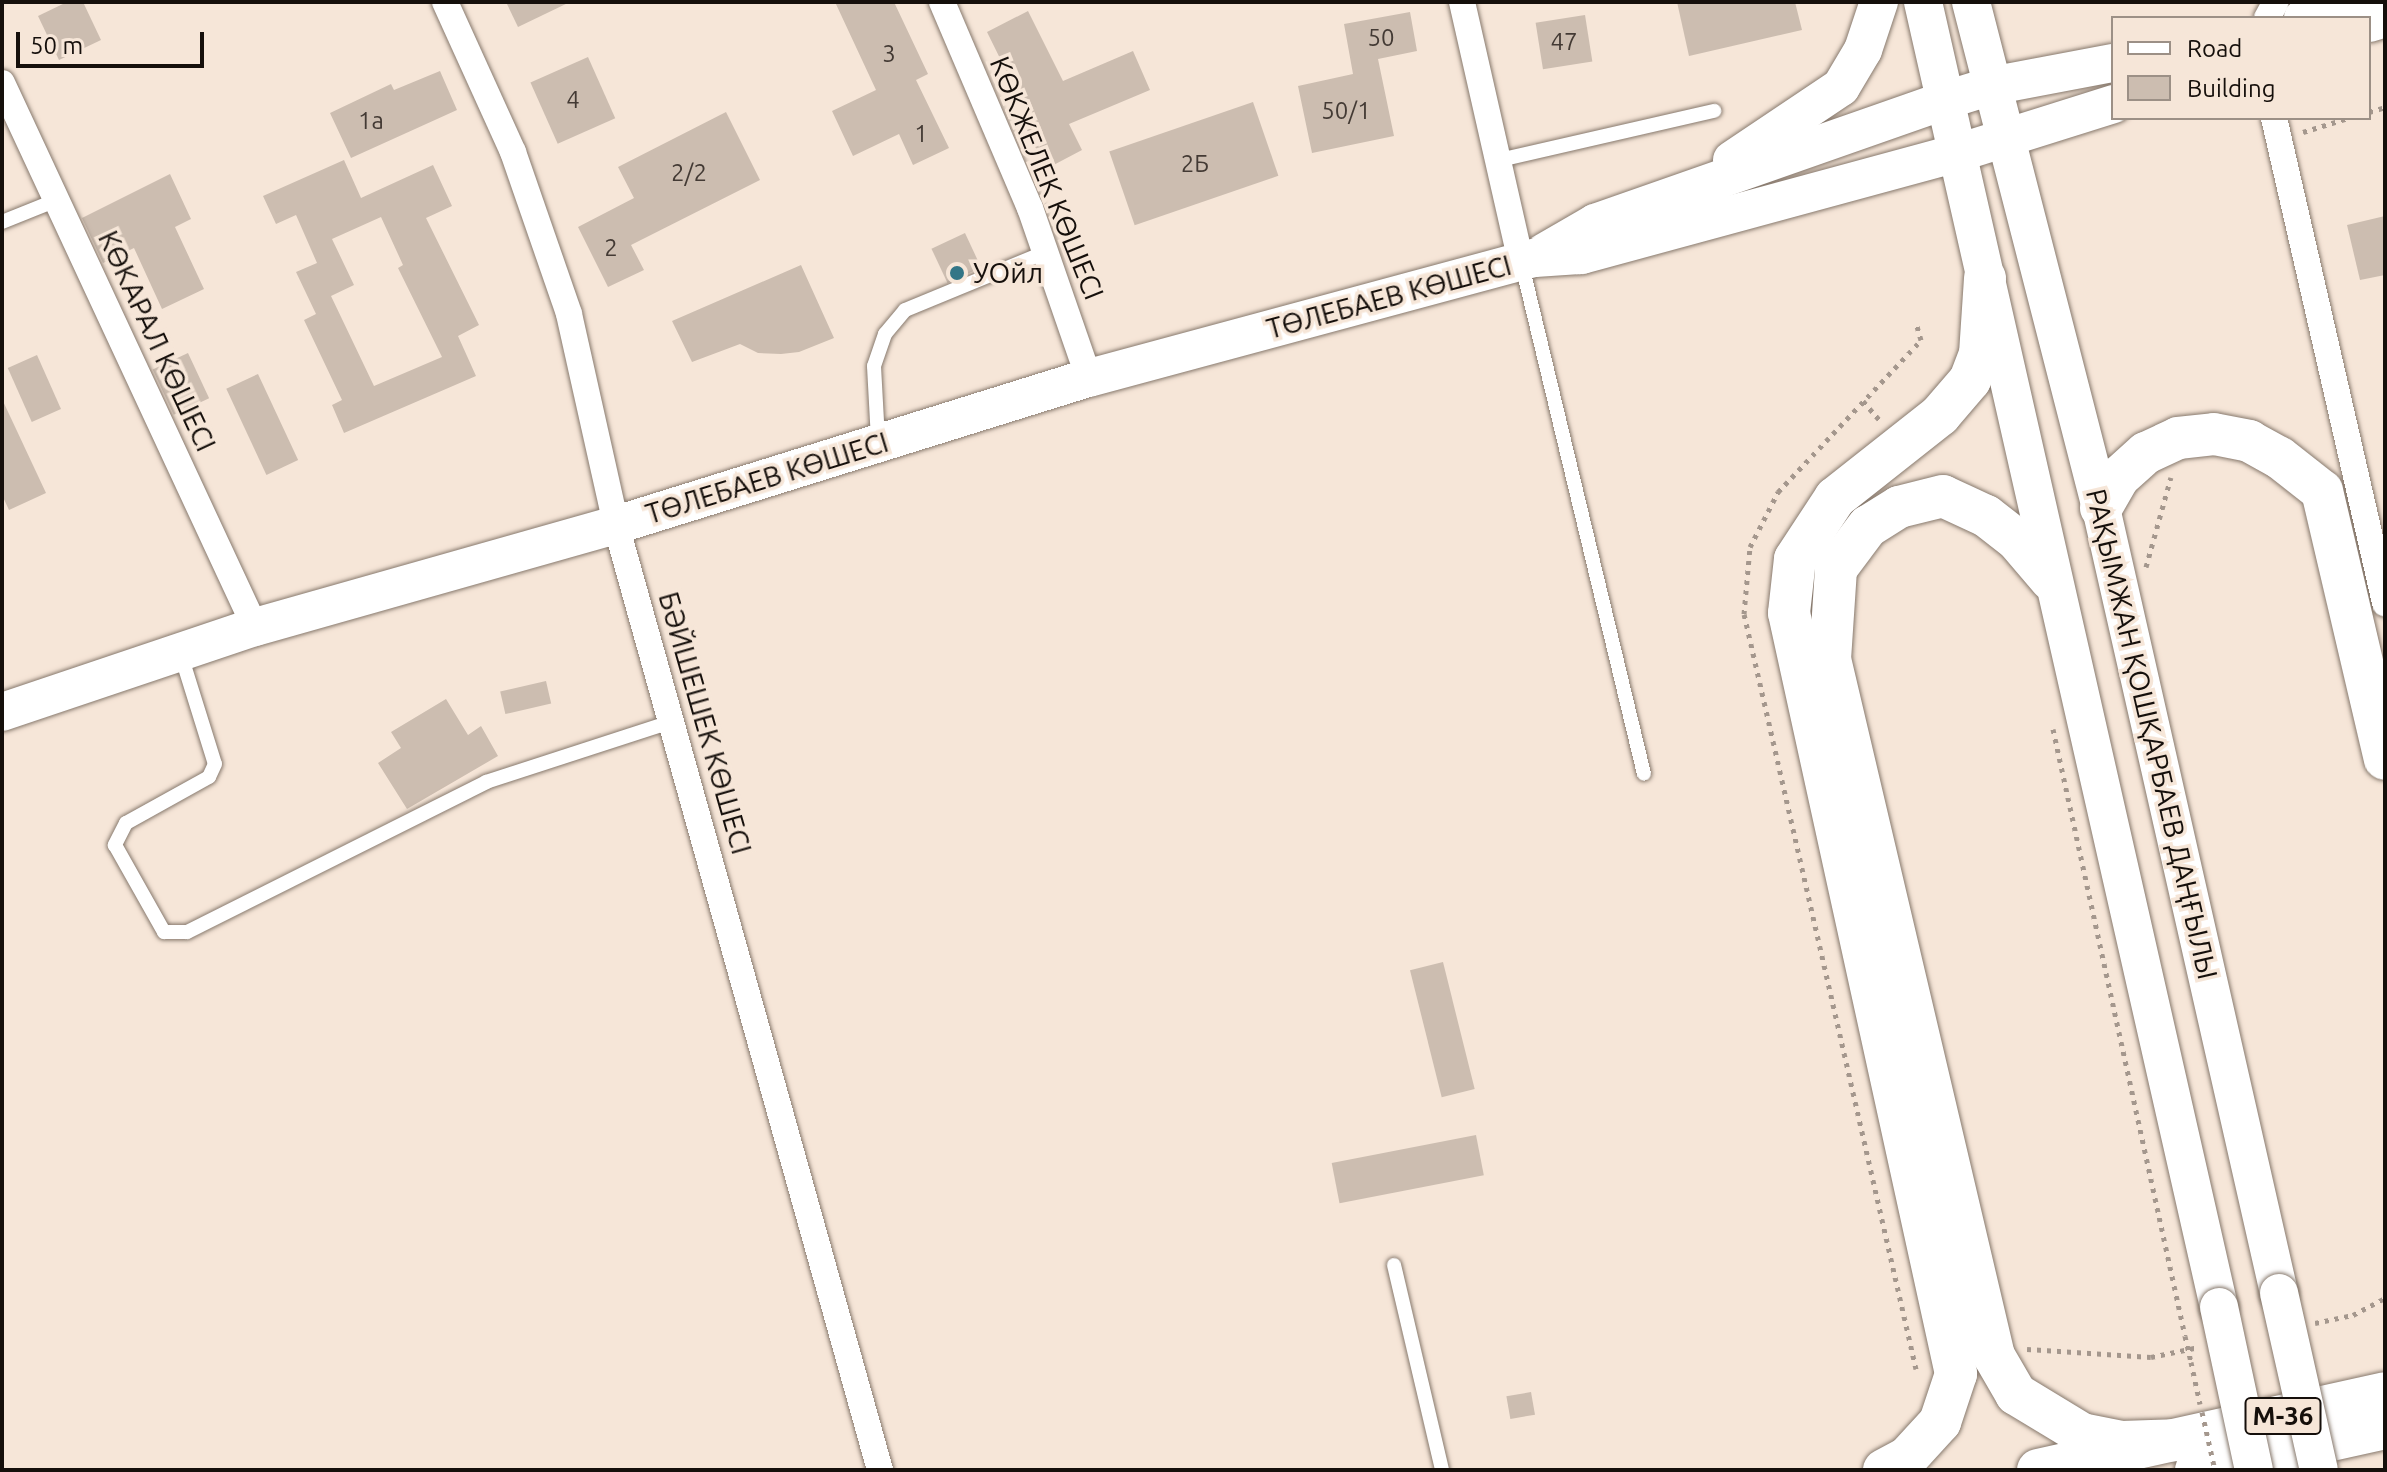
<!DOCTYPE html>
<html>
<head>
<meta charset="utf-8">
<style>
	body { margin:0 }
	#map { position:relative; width:2387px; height:1472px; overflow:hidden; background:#f6e6d8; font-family:Ubuntu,sans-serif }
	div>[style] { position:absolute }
	.building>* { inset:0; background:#ccbdb0; transform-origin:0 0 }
	.path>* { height:5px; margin-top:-2.5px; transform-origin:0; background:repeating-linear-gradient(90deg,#a4978d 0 4px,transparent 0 10px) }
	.roads { filter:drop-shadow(0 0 2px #87796d) drop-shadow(0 0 2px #87796d) }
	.lane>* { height:14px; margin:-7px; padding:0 7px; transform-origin:7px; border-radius:7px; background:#fff }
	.street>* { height:26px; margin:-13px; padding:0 13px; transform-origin:13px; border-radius:13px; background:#fff }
	.secondary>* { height:38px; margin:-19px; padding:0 19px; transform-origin:19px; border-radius:19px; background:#fff }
	.primary>* { height:42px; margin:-21px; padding:0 21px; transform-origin:21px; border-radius:21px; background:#fff }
	.path-bridge>* { height:5px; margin-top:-2.5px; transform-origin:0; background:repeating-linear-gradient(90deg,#a4978d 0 4px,transparent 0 10px) }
	.bridges { filter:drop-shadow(0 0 2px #87796d) drop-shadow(0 0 2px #87796d) }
	.secondary-bridge>* { height:38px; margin:-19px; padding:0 19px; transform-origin:19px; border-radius:19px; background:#fff }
	.dots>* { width:22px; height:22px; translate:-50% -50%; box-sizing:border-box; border:4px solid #f6e6d8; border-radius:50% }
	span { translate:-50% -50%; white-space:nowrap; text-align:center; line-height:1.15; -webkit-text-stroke:7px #f6e6d8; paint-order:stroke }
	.number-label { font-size:24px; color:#433a34 }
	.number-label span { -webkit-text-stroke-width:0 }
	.shield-label span { padding:2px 6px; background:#f6e6d8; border:2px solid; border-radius:6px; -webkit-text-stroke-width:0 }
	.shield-label { font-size:26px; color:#150f0b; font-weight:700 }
	.street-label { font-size:28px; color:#150f0b }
	.poi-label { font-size:28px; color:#150f0b }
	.left { translate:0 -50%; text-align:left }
	.frame { position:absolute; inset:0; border:4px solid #150f0b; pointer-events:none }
	.legend { position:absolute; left:2111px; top:16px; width:260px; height:104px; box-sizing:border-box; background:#f6e6d8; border:2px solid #9c9086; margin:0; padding:10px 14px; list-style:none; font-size:24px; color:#150f0b }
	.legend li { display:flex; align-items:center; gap:16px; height:40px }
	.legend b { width:40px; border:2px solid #9c9086 }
	.scale { position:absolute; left:16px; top:32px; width:188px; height:36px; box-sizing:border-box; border:4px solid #150f0b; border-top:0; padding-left:10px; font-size:24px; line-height:28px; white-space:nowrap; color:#150f0b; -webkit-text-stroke:6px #f6e6d8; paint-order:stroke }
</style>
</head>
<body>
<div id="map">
	<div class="building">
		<i style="clip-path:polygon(67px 2px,83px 2px,101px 40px,59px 60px,38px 16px)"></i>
		<i style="clip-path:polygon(506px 2px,570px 2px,518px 27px)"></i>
		<i style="clip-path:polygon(835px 2px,894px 2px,928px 74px,916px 80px,949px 148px,913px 165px,899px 134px,853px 156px,832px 111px,876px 90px)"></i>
		<i style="clip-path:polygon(1677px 2px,1795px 2px,1802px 30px,1689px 56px)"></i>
		<i style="clip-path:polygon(1028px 11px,1063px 81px,1133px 51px,1150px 90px,1069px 124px,1082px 150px,1046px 169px,1027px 130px,1034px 127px,987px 32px)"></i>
		<i style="clip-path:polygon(1410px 12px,1417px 51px,1378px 59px,1394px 136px,1312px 153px,1298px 86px,1353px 74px,1344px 24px)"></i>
		<i style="left:1585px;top:15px;width:47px;height:50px;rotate:81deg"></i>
		<i style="left:588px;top:57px;width:67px;height:63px;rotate:66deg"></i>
		<i style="clip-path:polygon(440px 71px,457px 110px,351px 158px,330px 113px,391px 84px,394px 90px)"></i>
		<i style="left:1253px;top:102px;width:78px;height:152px;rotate:71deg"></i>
		<i style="clip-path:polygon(726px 112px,760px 180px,631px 245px,644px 270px,608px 287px,578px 227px,634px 198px,618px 167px)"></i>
		<i style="clip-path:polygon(evenodd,344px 160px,361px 198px,433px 165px,452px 206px,426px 218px,479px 325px,458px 336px,476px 376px,344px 433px,332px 405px,342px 400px,304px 320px,316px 314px,296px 272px,317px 263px,296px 215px,276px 224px,263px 196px,344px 160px,381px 217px,403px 265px,398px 268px,442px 357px,374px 386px,331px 296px,354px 285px,332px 239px,381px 217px)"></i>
		<i style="clip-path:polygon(170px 174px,191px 219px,175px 227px,204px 289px,162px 309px,134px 248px,103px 263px,82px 218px)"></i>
		<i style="clip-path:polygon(2385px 216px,2385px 275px,2360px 280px,2347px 225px)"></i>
		<i style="left:965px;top:233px;width:38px;height:37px;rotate:65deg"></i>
		<i style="clip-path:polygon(801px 265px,834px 338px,799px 352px,781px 354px,758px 353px,740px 344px,692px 362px,672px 321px)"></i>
		<i style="left:188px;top:353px;width:50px;height:39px;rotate:65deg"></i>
		<i style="left:37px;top:355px;width:59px;height:32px;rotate:66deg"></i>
		<i style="left:258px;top:374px;width:95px;height:35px;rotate:65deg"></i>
		<i style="clip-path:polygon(2px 399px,46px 493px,9px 510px,2px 495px)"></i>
		<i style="left:546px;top:681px;width:23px;height:47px;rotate:77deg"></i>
		<i style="clip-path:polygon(446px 699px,468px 735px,481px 726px,498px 756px,407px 809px,378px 763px,401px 748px,391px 732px)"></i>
		<i style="left:1443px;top:962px;width:131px;height:34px;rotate:76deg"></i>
		<i style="left:1476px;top:1135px;width:41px;height:147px;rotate:79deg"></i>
		<i style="left:1531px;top:1392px;width:23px;height:25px;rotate:80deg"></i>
	</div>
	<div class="path">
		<i style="left:2369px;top:112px;width:17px;rotate:-17deg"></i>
		<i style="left:2303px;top:132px;width:47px;rotate:-17.3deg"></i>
		<i style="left:1863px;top:401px;width:28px;rotate:49deg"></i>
		<i style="left:2146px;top:567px;width:93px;rotate:-74.5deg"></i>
		<i style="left:2053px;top:729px;width:621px;rotate:77.73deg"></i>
		<i style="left:2315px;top:1323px;width:39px;rotate:-12deg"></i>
		<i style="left:2353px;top:1315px;width:36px;rotate:-28deg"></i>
		<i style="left:2027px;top:1349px;width:124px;rotate:3.7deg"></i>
		<i style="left:2151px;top:1357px;width:49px;rotate:-11.8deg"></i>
		<i style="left:2191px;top:1362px;width:43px;rotate:77.9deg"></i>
		<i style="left:1916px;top:1369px;width:774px;rotate:-102.83deg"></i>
		<i style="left:1744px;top:614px;width:67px;rotate:-84.9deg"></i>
		<i style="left:1750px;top:547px;width:62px;rotate:-63deg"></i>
		<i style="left:1778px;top:492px;width:209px;rotate:-46.7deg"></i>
		<i style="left:1921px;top:340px;width:19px;rotate:-106deg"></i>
	</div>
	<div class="roads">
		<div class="lane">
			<i style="left:1495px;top:161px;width:225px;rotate:-12.9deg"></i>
			<i style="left:2px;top:222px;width:59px;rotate:-21.8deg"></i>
			<i style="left:1522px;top:265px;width:523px;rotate:76.52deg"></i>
			<i style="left:878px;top:440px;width:74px;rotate:-93.1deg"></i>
			<i style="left:874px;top:366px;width:34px;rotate:-71deg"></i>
			<i style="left:885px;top:334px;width:31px;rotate:-50deg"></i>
			<i style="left:905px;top:310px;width:152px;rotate:-22.4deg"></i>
			<i style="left:181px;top:655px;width:114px;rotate:72.7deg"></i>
			<i style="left:215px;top:764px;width:14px;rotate:115deg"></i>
			<i style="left:209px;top:777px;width:95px;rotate:151deg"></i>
			<i style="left:126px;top:823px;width:25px;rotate:117deg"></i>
			<i style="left:115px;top:845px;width:100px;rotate:60.6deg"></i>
			<i style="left:164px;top:932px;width:23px"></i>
			<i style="left:187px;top:932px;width:335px;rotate:-26.6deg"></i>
			<i style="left:486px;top:782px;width:194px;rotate:-18deg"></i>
			<i style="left:1394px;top:1265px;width:211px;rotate:76.8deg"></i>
		</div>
		<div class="street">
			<i style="left:445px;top:2px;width:165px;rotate:65.6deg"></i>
			<i style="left:513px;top:152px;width:171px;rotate:70.9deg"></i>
			<i style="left:569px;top:314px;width:216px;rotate:77.4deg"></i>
			<i style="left:616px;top:525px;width:981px;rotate:74.39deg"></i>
			<i style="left:942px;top:2px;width:224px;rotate:66.9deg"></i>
			<i style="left:1030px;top:208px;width:180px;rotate:70.9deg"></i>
			<i style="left:1462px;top:2px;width:267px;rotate:77.2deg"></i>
			<i style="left:2267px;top:18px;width:18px;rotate:-61deg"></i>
			<i style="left:2px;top:83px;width:600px;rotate:65.06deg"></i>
			<i style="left:2274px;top:118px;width:498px;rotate:77.1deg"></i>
		</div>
		<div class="secondary">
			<i style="left:1923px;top:2px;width:1338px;rotate:77.22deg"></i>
			<i style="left:1971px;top:2px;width:522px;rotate:75.59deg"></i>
			<i style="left:2101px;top:508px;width:805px;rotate:77.22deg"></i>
			<i style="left:2303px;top:18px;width:47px;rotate:-20deg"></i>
			<i style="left:2369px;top:23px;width:17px;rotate:-17deg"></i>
			<i style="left:1732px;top:160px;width:131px;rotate:-33.8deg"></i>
			<i style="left:1841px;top:87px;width:43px;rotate:-59.3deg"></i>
			<i style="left:1863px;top:50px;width:51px;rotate:-71.6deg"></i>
			<i style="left:1545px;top:252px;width:58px;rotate:-30.1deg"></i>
			<i style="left:1595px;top:223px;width:372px;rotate:-19.3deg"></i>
			<i style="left:1946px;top:100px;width:47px;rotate:-17.3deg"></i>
			<i style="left:1991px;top:86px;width:124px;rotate:-10.7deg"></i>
			<i style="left:2px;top:712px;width:267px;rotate:-18.6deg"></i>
			<i style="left:255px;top:627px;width:375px;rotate:-15.8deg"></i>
			<i style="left:616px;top:525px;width:495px;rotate:-17.3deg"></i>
			<i style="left:1089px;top:378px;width:462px;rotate:-15.1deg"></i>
			<i style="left:1535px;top:258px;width:47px;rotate:-3.7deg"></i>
			<i style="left:1582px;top:255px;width:390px;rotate:-15.2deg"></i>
			<i style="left:1958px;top:153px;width:163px;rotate:-17.5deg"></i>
		</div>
		<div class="primary">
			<i style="left:2101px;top:508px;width:36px;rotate:-60deg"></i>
			<i style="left:2119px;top:477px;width:36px;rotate:-42deg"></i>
			<i style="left:2146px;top:453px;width:35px;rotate:-25deg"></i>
			<i style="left:2178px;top:438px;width:36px;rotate:-6deg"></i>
			<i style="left:2214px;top:434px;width:36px;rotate:11deg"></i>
			<i style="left:2249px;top:441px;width:35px;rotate:29deg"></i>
			<i style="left:2280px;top:458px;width:53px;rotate:38.2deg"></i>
			<i style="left:2322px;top:491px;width:275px;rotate:76.8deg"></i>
			<i style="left:2051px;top:580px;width:52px;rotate:-130.4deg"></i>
			<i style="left:2017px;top:540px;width:39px;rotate:-142deg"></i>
			<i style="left:1986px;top:516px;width:47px;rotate:-155.1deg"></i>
			<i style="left:1943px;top:496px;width:45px;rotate:166deg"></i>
			<i style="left:1899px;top:507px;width:36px;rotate:148deg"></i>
			<i style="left:1868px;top:526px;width:54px;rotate:126.7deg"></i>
			<i style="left:1836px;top:569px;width:90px;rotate:93.8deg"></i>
			<i style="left:1830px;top:659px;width:716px;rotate:76.76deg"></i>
			<i style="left:1994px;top:1356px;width:44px;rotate:59.9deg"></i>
			<i style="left:2016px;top:1394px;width:77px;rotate:31.2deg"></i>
			<i style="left:2082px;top:1434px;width:41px;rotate:11.3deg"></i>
			<i style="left:2122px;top:1442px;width:59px;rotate:-1.9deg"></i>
			<i style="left:1884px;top:1470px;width:26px;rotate:-28deg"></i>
			<i style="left:1907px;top:1458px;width:49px;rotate:-47.5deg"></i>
			<i style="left:1940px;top:1422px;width:51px;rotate:-71.6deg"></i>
			<i style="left:1956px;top:1374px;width:779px;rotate:-102.38deg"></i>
			<i style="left:1789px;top:613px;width:54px;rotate:-83.7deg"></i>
			<i style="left:1795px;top:559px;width:73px;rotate:-56.7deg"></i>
			<i style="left:1835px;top:498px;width:134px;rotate:-38.3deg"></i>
			<i style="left:1940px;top:415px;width:46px;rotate:-49.4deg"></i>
			<i style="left:1970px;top:380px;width:28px;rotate:-69deg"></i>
			<i style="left:1980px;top:354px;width:76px;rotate:-86.2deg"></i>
			<i style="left:2038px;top:1470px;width:355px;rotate:-12.5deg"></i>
			<i style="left:2196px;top:1470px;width:194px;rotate:-12.5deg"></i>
		</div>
	</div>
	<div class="path-bridge">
		<i style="left:2185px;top:1336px;width:27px;rotate:77deg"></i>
		<i style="left:2202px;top:1412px;width:59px;rotate:77.4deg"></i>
	</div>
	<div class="bridges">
		<div class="secondary-bridge">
			<i style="left:2279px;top:1293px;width:181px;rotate:77.3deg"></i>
			<i style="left:2219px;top:1307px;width:167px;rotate:77.9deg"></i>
		</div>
	</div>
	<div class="dots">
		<i style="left:957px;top:273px;background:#337687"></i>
	</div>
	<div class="number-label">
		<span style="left:1381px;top:38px">50</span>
		<span style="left:1564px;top:42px">47</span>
		<span style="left:889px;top:54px">3</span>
		<span style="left:573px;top:100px">4</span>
		<span style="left:1346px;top:111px">50/1</span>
		<span style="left:371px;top:121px">1а</span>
		<span style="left:921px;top:134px">1</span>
		<span style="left:1195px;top:164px">2Б</span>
		<span style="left:689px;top:173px">2/2</span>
		<span style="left:611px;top:248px">2</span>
	</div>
	<div class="shield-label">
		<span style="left:2283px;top:1416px">M-36</span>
	</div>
	<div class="street-label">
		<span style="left:1047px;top:178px;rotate:68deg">КӨКЖЕЛЕК КӨШЕСІ</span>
		<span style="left:1389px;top:297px;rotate:-15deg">ТӨЛЕБАЕВ КӨШЕСІ</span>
		<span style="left:157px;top:341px;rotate:65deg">КӨКАРАЛ КӨШЕСІ</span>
		<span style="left:767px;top:478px;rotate:-17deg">ТӨЛЕБАЕВ КӨШЕСІ</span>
		<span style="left:705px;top:723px;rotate:74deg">БӘЙШЕШЕК КӨШЕСІ</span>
		<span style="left:2152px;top:734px;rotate:77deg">РАҚЫМЖАН ҚОШҚАРБАЕВ ДАҢҒЫЛЫ</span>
	</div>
	<div class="poi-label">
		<span class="left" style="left:973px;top:273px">УОйл</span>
	</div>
	<div class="frame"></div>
	<ul class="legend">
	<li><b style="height:10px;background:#fff"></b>Road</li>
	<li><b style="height:22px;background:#ccbdb0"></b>Building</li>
	</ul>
	<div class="scale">50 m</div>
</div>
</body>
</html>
